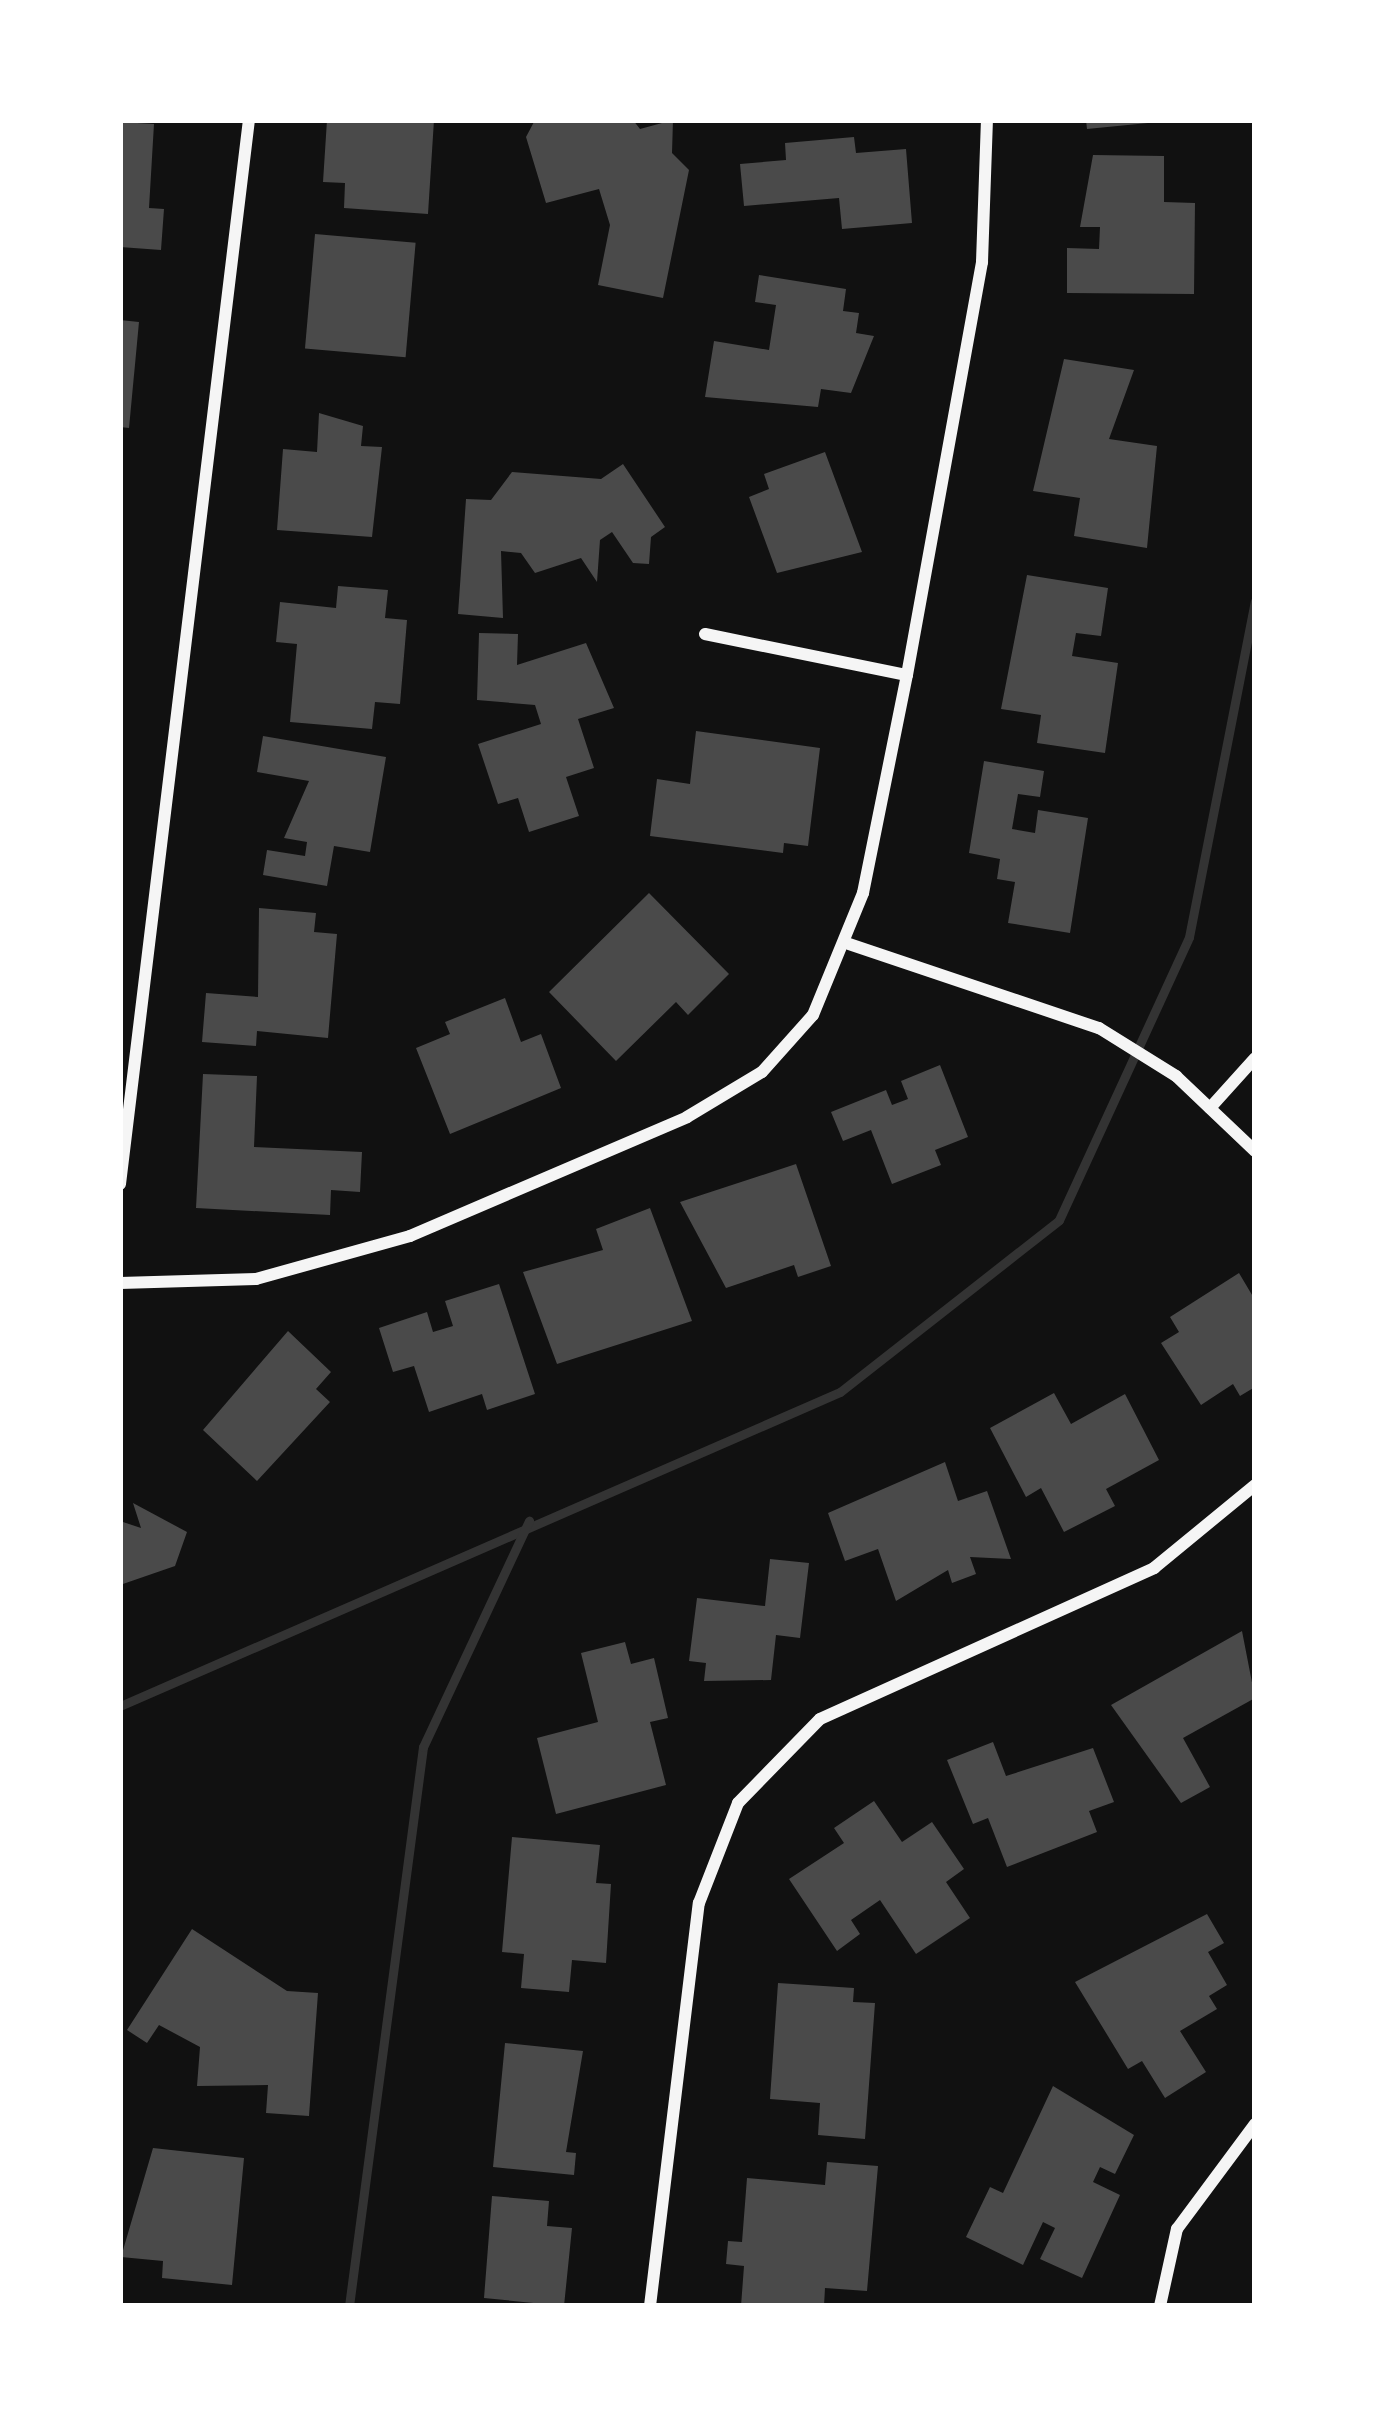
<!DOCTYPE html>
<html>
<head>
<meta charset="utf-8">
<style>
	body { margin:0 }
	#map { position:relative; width:1375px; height:2426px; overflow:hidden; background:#111; font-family:"Alegreya Sans",sans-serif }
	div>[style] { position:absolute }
	.stream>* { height:9px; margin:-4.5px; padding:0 4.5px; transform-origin:4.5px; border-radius:4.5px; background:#333 }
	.building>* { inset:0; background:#4a4a4a; transform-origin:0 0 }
	.minor>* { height:12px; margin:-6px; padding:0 6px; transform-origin:6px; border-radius:6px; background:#f5f5f5 }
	span { translate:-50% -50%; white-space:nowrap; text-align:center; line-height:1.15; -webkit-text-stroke:9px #fff; paint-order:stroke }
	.frame { position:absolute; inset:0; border:123px solid #fff; pointer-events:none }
</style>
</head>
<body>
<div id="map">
	<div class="stream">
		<i style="left:120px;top:1706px;width:785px;rotate:-23.56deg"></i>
		<i style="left:840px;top:1392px;width:278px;rotate:-38.1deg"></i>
		<i style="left:1059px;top:1220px;width:311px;rotate:-65.3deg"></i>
		<i style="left:1189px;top:937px;width:342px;rotate:-78.9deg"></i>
		<i style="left:349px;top:2306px;width:564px;rotate:-82.46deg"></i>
		<i style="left:423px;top:1747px;width:250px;rotate:-64.9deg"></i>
	</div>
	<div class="building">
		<i style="clip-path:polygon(327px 120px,434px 120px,428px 214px,344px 208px,345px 183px,323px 182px)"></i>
		<i style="clip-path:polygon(633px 120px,640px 129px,673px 120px,672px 153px,689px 170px,663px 298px,598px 285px,610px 225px,599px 189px,546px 203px,526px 137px,535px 120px)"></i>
		<i style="clip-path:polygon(1086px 120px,1148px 120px,1148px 123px,1087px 129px)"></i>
		<i style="clip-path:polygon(120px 122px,154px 124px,149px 208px,164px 209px,161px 250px,120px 247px)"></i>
		<i style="clip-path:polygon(854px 137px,856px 153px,906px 149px,912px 223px,842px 229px,839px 198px,744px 206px,740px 164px,786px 160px,785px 143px)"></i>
		<i style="clip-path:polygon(1093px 155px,1164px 156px,1164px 202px,1195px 203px,1194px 294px,1067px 293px,1067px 248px,1099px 249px,1100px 227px,1080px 227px)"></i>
		<i style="left:315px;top:234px;width:101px;height:115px;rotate:5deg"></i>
		<i style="clip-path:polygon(759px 275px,846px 289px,843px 311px,859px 313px,856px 333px,874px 336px,851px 393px,821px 389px,818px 407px,705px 397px,714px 341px,769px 350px,776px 305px,755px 302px)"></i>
		<i style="clip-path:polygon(120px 320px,139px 322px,129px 428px,120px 427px)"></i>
		<i style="clip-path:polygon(1064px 359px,1134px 370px,1109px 439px,1157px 446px,1147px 548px,1074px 536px,1080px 498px,1033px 491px)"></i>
		<i style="clip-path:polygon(319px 413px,363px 426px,361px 446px,382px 447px,372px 537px,277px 530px,283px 449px,317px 452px)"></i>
		<i style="clip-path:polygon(825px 452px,862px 552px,777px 573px,749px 497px,769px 489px,764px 474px)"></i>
		<i style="clip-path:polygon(623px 464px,665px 527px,651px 537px,649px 564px,633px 563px,612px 532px,600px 540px,597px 582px,581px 558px,535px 573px,521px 553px,501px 551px,503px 618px,458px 614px,466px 499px,491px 500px,512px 472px,601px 479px)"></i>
		<i style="clip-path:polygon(1027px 575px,1108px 588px,1101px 636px,1076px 633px,1072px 656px,1118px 663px,1105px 753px,1037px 743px,1041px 715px,1001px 709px)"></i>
		<i style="clip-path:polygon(338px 586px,388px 590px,385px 618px,407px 620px,400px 704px,375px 702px,372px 729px,290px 722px,297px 644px,276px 642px,280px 602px,336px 608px)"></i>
		<i style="clip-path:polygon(479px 633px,518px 634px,517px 665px,586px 643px,614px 708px,578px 719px,594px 768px,566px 777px,579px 816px,529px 832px,518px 798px,498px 804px,478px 744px,541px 724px,535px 705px,477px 700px)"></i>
		<i style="clip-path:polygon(696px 731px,820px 748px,808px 846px,784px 843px,783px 853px,650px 836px,657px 779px,690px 784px)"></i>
		<i style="clip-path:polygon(263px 736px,386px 757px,370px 852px,334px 846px,327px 886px,263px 875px,267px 850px,305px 856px,307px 842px,284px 838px,309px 781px,257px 772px)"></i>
		<i style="clip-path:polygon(984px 761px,1044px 771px,1040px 797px,1018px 794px,1012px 829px,1035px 833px,1038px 810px,1088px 818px,1070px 933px,1008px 923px,1015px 882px,997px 879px,1000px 859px,969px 853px)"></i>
		<i style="clip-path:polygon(649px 893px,729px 974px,688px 1015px,676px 1002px,616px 1061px,549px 992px)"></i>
		<i style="clip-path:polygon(259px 908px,316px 913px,314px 932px,337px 934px,328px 1038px,257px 1031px,256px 1046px,202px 1042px,206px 993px,258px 997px)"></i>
		<i style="clip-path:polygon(505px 998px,521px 1042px,541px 1034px,561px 1088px,450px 1134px,416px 1048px,450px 1034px,445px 1022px)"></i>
		<i style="clip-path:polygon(940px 1065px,968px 1137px,935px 1150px,941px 1165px,892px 1184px,871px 1130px,843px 1141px,831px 1112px,886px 1090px,892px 1105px,908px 1099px,901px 1081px)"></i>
		<i style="clip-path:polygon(203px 1074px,257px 1076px,254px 1147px,362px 1152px,360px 1192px,331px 1190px,330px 1215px,196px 1208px)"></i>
		<i style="clip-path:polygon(796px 1164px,831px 1266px,798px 1277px,794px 1265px,726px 1288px,680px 1202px)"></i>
		<i style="clip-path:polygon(650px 1208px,692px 1321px,557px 1364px,523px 1272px,603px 1250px,596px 1229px)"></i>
		<i style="clip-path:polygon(1239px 1273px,1255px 1300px,1255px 1387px,1240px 1396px,1233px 1384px,1201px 1405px,1161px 1343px,1179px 1332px,1170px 1317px)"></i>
		<i style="clip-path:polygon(499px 1284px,535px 1394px,487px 1410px,482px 1394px,429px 1412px,414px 1366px,393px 1372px,379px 1328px,427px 1312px,433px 1332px,453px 1326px,445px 1301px)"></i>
		<i style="clip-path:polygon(288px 1331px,331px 1372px,316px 1389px,330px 1402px,257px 1481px,203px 1430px)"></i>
		<i style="clip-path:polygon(1054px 1393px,1071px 1424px,1125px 1394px,1159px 1460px,1106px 1489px,1115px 1506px,1064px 1532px,1041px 1488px,1026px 1497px,990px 1428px)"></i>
		<i style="clip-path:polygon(945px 1462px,958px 1501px,987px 1491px,1011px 1559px,970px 1557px,976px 1574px,952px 1583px,948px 1570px,896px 1601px,878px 1549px,845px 1561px,828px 1513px)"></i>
		<i style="clip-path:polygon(133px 1503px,187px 1532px,175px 1566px,120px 1585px,120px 1521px,141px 1528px)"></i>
		<i style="clip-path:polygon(770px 1559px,809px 1563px,800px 1638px,776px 1635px,771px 1680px,704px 1681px,706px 1663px,689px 1661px,697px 1598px,765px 1606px)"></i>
		<i style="clip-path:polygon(1242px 1631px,1255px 1698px,1183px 1738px,1210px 1787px,1181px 1803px,1111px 1705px)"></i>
		<i style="clip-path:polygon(625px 1642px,631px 1664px,654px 1658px,668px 1718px,650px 1722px,666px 1785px,556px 1814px,537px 1738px,598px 1722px,581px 1653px)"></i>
		<i style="clip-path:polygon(993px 1742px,1006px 1776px,1093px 1748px,1114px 1802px,1089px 1811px,1097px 1832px,1007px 1867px,988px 1818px,973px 1824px,947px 1760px)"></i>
		<i style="clip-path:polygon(874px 1801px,902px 1842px,932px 1822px,964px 1869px,946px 1882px,970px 1918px,916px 1954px,880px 1900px,851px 1920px,860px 1934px,837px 1951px,789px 1879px,844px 1843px,834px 1828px)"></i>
		<i style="clip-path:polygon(512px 1837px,600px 1845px,596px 1883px,611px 1884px,606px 1963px,572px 1960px,569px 1992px,521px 1988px,524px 1954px,502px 1952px)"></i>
		<i style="clip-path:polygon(1207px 1914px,1224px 1943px,1208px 1952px,1227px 1985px,1209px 1996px,1217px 2009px,1180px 2031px,1206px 2072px,1165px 2098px,1142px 2061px,1128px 2069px,1075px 1982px)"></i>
		<i style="clip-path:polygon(192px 1929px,287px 1991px,318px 1993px,309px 2116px,266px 2113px,268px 2085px,197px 2086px,200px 2047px,159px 2025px,147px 2043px,127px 2030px)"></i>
		<i style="clip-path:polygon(778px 1983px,854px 1988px,853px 2002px,875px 2003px,865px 2139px,818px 2135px,820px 2103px,770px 2099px)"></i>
		<i style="clip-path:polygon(505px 2043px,583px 2051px,566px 2152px,576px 2153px,574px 2175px,493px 2167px)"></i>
		<i style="clip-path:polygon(1053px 2086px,1134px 2135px,1115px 2174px,1100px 2167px,1093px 2182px,1120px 2195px,1082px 2278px,1040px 2259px,1055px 2228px,1043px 2222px,1023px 2265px,966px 2237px,990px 2187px,1003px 2193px)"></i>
		<i style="clip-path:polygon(153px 2148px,244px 2158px,232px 2285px,162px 2278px,163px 2261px,121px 2257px)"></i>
		<i style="clip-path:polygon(827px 2162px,878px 2166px,867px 2291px,825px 2288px,824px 2306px,741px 2306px,744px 2266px,726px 2264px,728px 2241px,742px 2242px,747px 2178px,825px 2185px)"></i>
		<i style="clip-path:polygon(492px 2196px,549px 2201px,547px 2226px,572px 2228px,564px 2306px,484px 2298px)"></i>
	</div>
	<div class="minor">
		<i style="left:705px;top:634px;width:206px;rotate:11.5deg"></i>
		<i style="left:849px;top:944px;width:264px;rotate:18.6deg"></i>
		<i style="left:1099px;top:1028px;width:91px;rotate:31.9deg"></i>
		<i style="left:1176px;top:1076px;width:109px;rotate:43.5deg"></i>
		<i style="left:1210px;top:1108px;width:67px;rotate:-48deg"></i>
		<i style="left:120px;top:1184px;width:1072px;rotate:-83.09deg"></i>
		<i style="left:120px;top:1283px;width:136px;rotate:-1.7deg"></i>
		<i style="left:256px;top:1279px;width:160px;rotate:-15.6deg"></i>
		<i style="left:410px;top:1236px;width:301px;rotate:-23.2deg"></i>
		<i style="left:687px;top:1117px;width:87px;rotate:-31deg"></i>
		<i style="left:762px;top:1072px;width:76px;rotate:-48.2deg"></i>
		<i style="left:813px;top:1015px;width:132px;rotate:-67.7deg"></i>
		<i style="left:863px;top:893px;width:222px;rotate:-78.6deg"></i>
		<i style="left:907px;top:675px;width:420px;rotate:-79.7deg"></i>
		<i style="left:982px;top:262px;width:142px;rotate:-88deg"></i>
		<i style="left:650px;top:2306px;width:406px;rotate:-83.1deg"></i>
		<i style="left:699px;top:1903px;width:107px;rotate:-68.7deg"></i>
		<i style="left:738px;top:1803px;width:117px;rotate:-45.7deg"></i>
		<i style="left:820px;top:1719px;width:367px;rotate:-24.3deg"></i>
		<i style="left:1154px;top:1568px;width:131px;rotate:-39.4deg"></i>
		<i style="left:1160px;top:2306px;width:79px;rotate:-77.6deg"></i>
		<i style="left:1177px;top:2229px;width:131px;rotate:-53.4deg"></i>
	</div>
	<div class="frame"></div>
</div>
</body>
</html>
